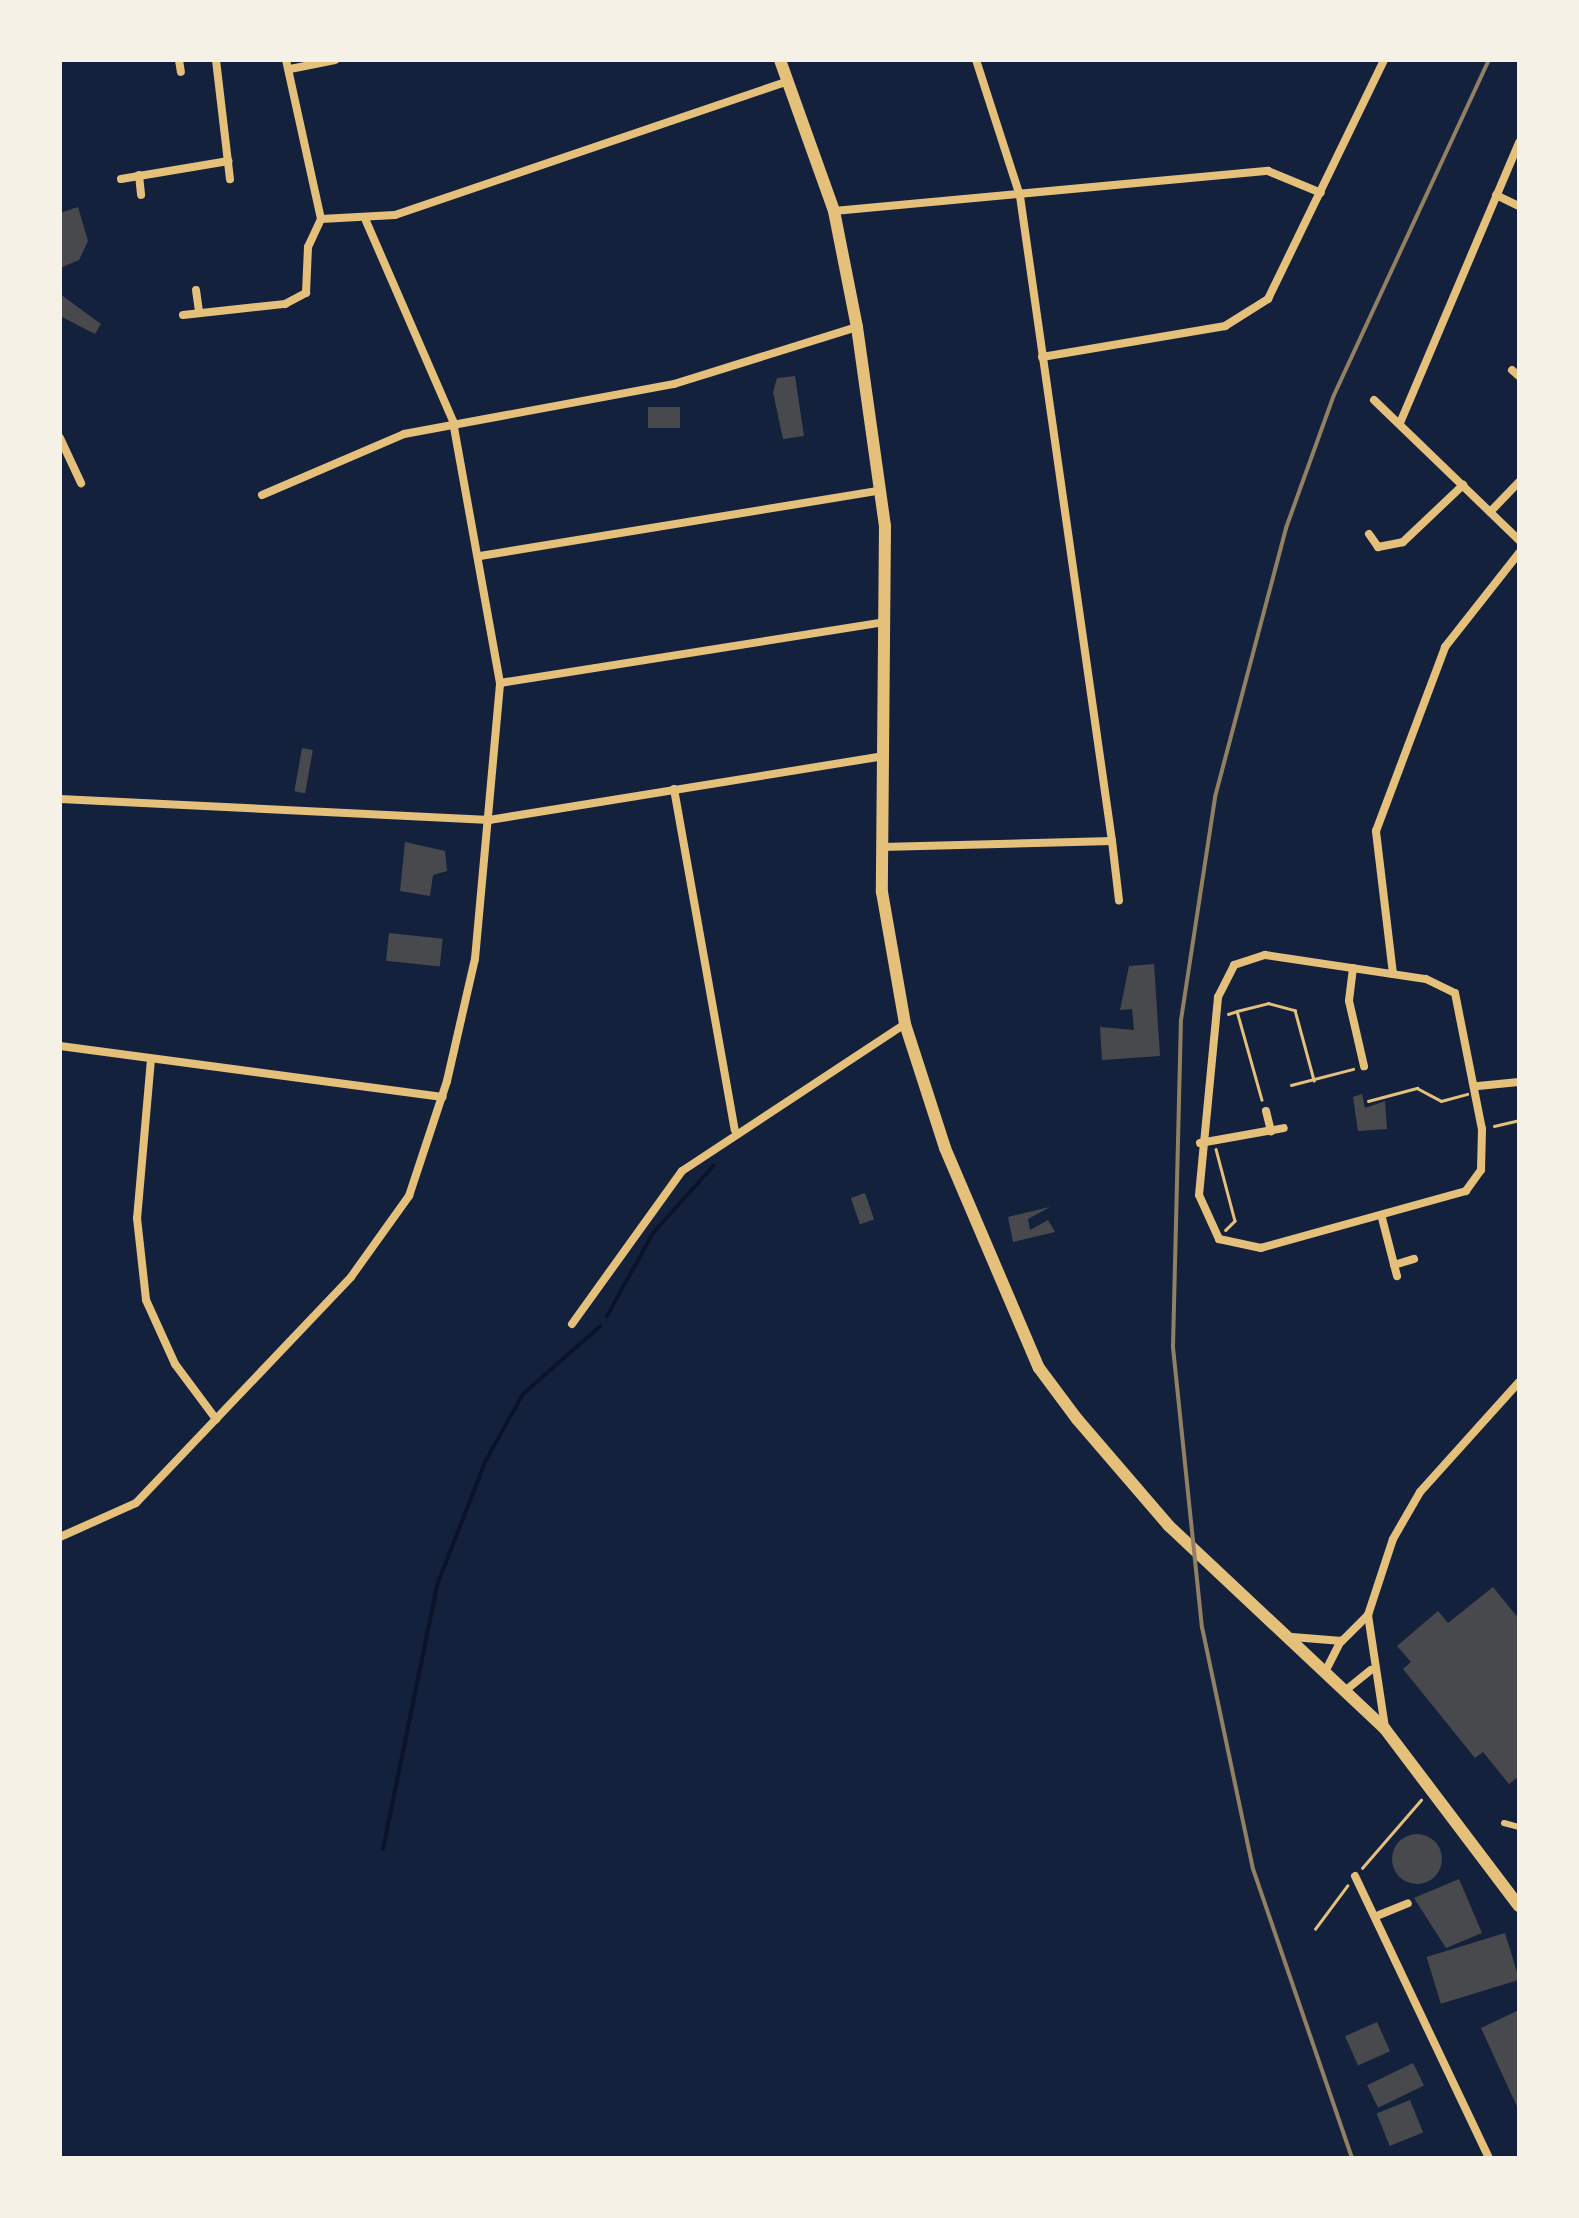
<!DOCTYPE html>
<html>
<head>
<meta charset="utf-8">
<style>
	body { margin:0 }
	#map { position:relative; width:1579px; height:2218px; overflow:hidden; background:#14213d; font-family:"Source Serif 4",serif }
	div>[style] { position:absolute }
	.stream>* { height:4px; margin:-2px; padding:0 2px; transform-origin:2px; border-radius:2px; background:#0b132b }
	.building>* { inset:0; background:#48494c; transform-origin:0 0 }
	.round { border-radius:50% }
	.path>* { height:2.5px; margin:-1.25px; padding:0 1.25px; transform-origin:1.25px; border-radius:1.25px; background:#e5c07b }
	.pedestrian>* { height:6px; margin:-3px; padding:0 3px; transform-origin:3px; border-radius:3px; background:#e5c07b }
	.minor>* { height:8px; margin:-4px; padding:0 4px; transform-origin:4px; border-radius:4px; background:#e5c07b }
	.primary>* { height:12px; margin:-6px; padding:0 6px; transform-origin:6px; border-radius:6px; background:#e5c07b }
	.rail>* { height:4px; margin:-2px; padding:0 2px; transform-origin:2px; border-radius:2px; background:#918062 }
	span { translate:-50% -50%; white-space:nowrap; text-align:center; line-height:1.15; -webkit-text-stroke:10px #f6f1e7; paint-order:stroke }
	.frame { position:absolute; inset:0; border:62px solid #f6f1e7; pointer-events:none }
</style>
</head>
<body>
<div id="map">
	<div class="stream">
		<i style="left:607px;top:1316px;width:95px;rotate:-61deg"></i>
		<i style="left:653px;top:1233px;width:91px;rotate:-48.1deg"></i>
		<i style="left:383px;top:1849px;width:269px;rotate:-78.4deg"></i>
		<i style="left:437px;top:1585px;width:134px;rotate:-68.6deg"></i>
		<i style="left:486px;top:1460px;width:76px;rotate:-60.7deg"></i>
		<i style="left:523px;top:1394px;width:103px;rotate:-41.4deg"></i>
	</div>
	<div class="building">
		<i style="clip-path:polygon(78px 207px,88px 241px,79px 260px,60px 268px,60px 213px)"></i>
		<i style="clip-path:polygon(60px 294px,101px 324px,95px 334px,60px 316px)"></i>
		<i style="clip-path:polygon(795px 376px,804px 436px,783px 439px,773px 392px,777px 378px)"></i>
		<i style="left:680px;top:407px;width:21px;height:32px;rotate:90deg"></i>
		<i style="left:302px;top:748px;width:11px;height:44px;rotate:10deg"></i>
		<i style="clip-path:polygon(405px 842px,445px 851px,447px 871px,433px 875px,430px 896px,400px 891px)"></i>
		<i style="left:389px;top:933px;width:54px;height:28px;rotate:6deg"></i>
		<i style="clip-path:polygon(1154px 964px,1160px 1056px,1102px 1060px,1100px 1027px,1134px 1030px,1132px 1009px,1120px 1010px,1129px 966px)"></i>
		<i style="clip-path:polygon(1362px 1094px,1365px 1108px,1385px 1101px,1387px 1129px,1358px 1131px,1353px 1097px)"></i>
		<i style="left:865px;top:1193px;width:28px;height:15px;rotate:71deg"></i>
		<i style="clip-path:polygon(1050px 1207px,1028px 1219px,1030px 1230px,1048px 1220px,1055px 1232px,1013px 1242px,1008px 1217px)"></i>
		<i style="clip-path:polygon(1493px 1587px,1519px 1619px,1519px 1776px,1509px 1784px,1483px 1752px,1475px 1758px,1403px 1669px,1411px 1662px,1397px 1646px,1438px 1611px,1448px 1623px)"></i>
		<i class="round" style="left:1392px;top:1834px;width:50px;height:50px"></i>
		<i style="clip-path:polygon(1459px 1879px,1482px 1933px,1446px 1948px,1414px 1898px)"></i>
		<i style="left:1505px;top:1933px;width:49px;height:82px;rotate:73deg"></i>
		<i style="clip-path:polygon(1519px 2010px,1519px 2111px,1481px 2028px)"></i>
		<i style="left:1377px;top:2022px;width:32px;height:35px;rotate:66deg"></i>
		<i style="left:1413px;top:2063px;width:25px;height:51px;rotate:64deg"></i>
		<i style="left:1410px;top:2100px;width:35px;height:36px;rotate:68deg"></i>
	</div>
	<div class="path">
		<i style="left:1237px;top:1011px;width:32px;rotate:-14deg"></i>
		<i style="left:1268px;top:1003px;width:28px;rotate:15deg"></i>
		<i style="left:1295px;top:1010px;width:73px;rotate:74.8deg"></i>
		<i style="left:1228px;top:1014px;width:9px;rotate:-18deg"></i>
		<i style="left:1237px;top:1011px;width:92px;rotate:74.3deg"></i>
		<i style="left:1291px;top:1085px;width:64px;rotate:-14.5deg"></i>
		<i style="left:1368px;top:1101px;width:51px;rotate:-14.9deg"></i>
		<i style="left:1417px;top:1088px;width:27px;rotate:28deg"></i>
		<i style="left:1441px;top:1101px;width:27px;rotate:-15deg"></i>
		<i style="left:1494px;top:1126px;width:26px;rotate:-13deg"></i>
		<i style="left:1216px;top:1149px;width:74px;rotate:75.2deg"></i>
		<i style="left:1235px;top:1221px;width:13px;rotate:135deg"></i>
		<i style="left:1362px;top:1868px;width:90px;rotate:-49.1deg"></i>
		<i style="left:1315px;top:1929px;width:54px;rotate:-53.3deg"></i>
	</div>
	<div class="pedestrian">
		<i style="left:1504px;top:1823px;width:16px;rotate:15deg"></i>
	</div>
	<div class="minor">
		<i style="left:179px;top:60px;width:12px;rotate:81deg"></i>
		<i style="left:216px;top:60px;width:120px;rotate:83.3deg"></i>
		<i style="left:290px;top:69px;width:46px;rotate:-11.3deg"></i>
		<i style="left:139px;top:175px;width:20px;rotate:84deg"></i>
		<i style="left:121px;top:179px;width:109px;rotate:-9.5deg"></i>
		<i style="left:1496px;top:195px;width:25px;rotate:26deg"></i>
		<i style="left:834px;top:211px;width:436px;rotate:-5.3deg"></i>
		<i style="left:1268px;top:171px;width:57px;rotate:22.5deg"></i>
		<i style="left:321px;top:219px;width:74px;rotate:-3.1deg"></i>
		<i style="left:395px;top:215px;width:415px;rotate:-18.8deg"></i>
		<i style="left:196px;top:290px;width:22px;rotate:82deg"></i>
		<i style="left:183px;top:315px;width:103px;rotate:-6.2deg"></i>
		<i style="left:285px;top:304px;width:24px;rotate:-28deg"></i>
		<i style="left:306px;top:293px;width:46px;rotate:-87.5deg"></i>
		<i style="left:308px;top:247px;width:31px;rotate:-65deg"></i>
		<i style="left:321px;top:219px;width:163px;rotate:-102.4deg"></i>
		<i style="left:1042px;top:357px;width:186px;rotate:-9.6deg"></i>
		<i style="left:1225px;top:326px;width:51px;rotate:-32.1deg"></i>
		<i style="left:1268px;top:299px;width:266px;rotate:-64.1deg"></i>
		<i style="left:1512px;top:370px;width:9px;rotate:41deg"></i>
		<i style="left:1374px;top:400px;width:202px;rotate:44deg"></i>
		<i style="left:1400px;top:423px;width:305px;rotate:-67deg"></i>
		<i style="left:60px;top:438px;width:50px;rotate:65deg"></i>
		<i style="left:262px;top:495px;width:155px;rotate:-23.2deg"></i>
		<i style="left:404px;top:434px;width:275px;rotate:-10.5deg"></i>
		<i style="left:674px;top:384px;width:192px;rotate:-17.3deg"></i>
		<i style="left:1490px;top:512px;width:42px;rotate:-46deg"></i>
		<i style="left:1369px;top:534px;width:16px;rotate:55deg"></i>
		<i style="left:1378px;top:547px;width:25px;rotate:-11deg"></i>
		<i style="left:1403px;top:542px;width:83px;rotate:-43.5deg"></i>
		<i style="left:480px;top:556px;width:406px;rotate:-9.3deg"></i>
		<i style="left:500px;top:683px;width:389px;rotate:-9deg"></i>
		<i style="left:674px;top:789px;width:346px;rotate:79.9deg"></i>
		<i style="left:60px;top:799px;width:430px;rotate:2.8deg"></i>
		<i style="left:489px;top:820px;width:394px;rotate:-9.2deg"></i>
		<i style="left:1112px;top:841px;width:60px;rotate:83.3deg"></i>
		<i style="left:882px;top:847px;width:230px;rotate:-1.5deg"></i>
		<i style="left:1112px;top:841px;width:652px;rotate:-98.12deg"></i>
		<i style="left:1020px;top:196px;width:143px;rotate:-107.9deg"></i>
		<i style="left:1265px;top:955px;width:163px;rotate:8.5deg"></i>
		<i style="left:1426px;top:979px;width:32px;rotate:26deg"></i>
		<i style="left:1455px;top:993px;width:139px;rotate:78.8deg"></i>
		<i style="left:1482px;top:1129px;width:41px;rotate:91.4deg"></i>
		<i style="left:1481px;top:1170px;width:26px;rotate:126deg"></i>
		<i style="left:1466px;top:1191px;width:213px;rotate:164.5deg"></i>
		<i style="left:1261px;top:1248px;width:43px;rotate:-167.9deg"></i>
		<i style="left:1219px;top:1239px;width:48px;rotate:-114.4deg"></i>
		<i style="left:1199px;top:1195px;width:199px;rotate:-84.5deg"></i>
		<i style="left:1218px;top:997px;width:36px;rotate:-63deg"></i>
		<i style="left:1234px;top:965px;width:33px;rotate:-18deg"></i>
		<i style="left:1353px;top:968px;width:33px;rotate:97deg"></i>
		<i style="left:1349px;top:1001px;width:67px;rotate:77deg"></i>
		<i style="left:1393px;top:974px;width:144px;rotate:-96.8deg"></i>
		<i style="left:1376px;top:831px;width:197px;rotate:-69.4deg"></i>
		<i style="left:1445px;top:647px;width:120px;rotate:-51.8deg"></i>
		<i style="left:60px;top:1046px;width:386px;rotate:7.6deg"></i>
		<i style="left:151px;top:1059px;width:160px;rotate:95deg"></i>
		<i style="left:137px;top:1218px;width:82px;rotate:83.7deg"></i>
		<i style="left:146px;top:1300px;width:70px;rotate:65.6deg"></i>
		<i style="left:175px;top:1364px;width:69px;rotate:53.3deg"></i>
		<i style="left:1478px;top:1086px;width:41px;rotate:-5.6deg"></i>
		<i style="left:1266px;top:1111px;width:21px;rotate:76deg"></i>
		<i style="left:1200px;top:1143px;width:85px;rotate:-10.1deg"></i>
		<i style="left:1382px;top:1218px;width:60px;rotate:75.5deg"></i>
		<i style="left:1394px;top:1265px;width:21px;rotate:-17deg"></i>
		<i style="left:572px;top:1324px;width:188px;rotate:-54.3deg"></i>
		<i style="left:682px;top:1171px;width:267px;rotate:-33.4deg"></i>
		<i style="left:60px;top:1537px;width:83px;rotate:-24.1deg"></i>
		<i style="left:136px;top:1503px;width:312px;rotate:-46.4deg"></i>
		<i style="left:351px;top:1277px;width:100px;rotate:-54.4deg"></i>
		<i style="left:409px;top:1196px;width:121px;rotate:-71.7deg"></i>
		<i style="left:447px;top:1081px;width:125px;rotate:-77.1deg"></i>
		<i style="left:475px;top:959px;width:277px;rotate:-84.8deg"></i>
		<i style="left:500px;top:683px;width:266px;rotate:-100.2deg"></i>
		<i style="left:453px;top:421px;width:218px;rotate:-113.5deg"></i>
		<i style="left:1368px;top:1615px;width:80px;rotate:-71.8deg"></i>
		<i style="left:1393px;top:1539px;width:54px;rotate:-60.1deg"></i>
		<i style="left:1420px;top:1492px;width:148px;rotate:-48deg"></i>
		<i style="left:1292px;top:1637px;width:50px;rotate:4.6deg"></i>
		<i style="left:1342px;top:1641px;width:37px;rotate:-45deg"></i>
		<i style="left:1368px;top:1615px;width:113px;rotate:81.4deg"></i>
		<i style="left:1326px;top:1670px;width:33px;rotate:-63deg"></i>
		<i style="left:1346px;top:1690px;width:32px;rotate:-39deg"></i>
		<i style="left:1355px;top:1876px;width:312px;rotate:64.6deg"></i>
		<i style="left:1379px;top:1915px;width:31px;rotate:-22deg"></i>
	</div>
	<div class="primary">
		<i style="left:780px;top:60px;width:160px;rotate:70.3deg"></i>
		<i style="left:834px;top:211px;width:118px;rotate:78.8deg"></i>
		<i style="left:857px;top:327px;width:201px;rotate:82deg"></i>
		<i style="left:885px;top:526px;width:366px;rotate:90.5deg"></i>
		<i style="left:882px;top:892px;width:134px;rotate:80.1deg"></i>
		<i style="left:905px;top:1024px;width:130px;rotate:72.1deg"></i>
		<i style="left:945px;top:1148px;width:239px;rotate:66.9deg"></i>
		<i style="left:1039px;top:1368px;width:64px;rotate:53.3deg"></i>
		<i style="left:1077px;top:1419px;width:141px;rotate:49.3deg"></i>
		<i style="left:1169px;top:1526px;width:296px;rotate:43.2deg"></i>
		<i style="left:1385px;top:1729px;width:222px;rotate:52.9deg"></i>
	</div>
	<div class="rail">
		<i style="left:1352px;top:2158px;width:305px;rotate:-108.9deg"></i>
		<i style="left:1253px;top:1869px;width:246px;rotate:-101.9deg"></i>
		<i style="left:1202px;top:1628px;width:283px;rotate:-95.9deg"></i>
		<i style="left:1173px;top:1346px;width:326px;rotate:-88.6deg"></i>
		<i style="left:1181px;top:1020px;width:226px;rotate:-81.3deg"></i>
		<i style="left:1215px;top:797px;width:278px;rotate:-75.2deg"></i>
		<i style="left:1286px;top:528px;width:141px;rotate:-70.2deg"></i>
		<i style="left:1334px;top:395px;width:369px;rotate:-65.2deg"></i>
	</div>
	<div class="frame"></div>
</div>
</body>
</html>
